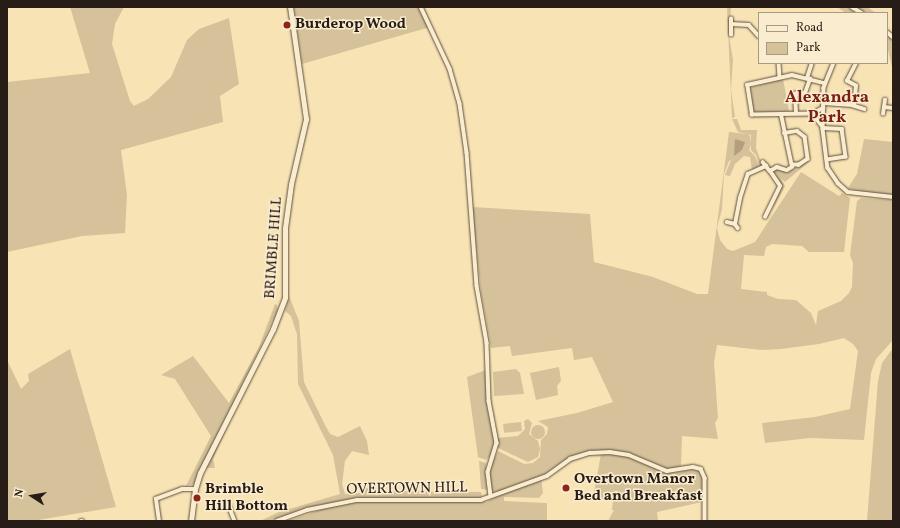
<!DOCTYPE html>
<html>
<head>
<meta charset="utf-8">
<style>
	body { margin:0 }
	#map { position:relative; width:900px; height:528px; overflow:hidden; background:#f8e3b5; font-family:Vollkorn,serif }
	div>[style] { position:absolute }
	.green>* { inset:0; background:#d5c19a; transform-origin:0 0 }
	.round { border-radius:50% }
	.water>* { inset:0; background:#b19f7f }
	.roads { filter:drop-shadow(0 0 1px #5c4e3e) drop-shadow(0 0 1px #5c4e3e) }
	.minor>* { height:3.5px; margin:-1.75px; padding:0 1.75px; transform-origin:1.75px; border-radius:1.75px; background:#faedcf }
	.secondary>* { height:5px; margin:-2.5px; padding:0 2.5px; transform-origin:2.5px; border-radius:2.5px; background:#faedcf }
	.dots>* { width:11px; height:11px; translate:-50% -50%; box-sizing:border-box; border:2px solid #faedcf; border-radius:50% }
	span { translate:-50% -50%; white-space:nowrap; text-align:center; line-height:1.15; -webkit-text-stroke:3px #faedcf; paint-order:stroke }
	.poi-label { font-size:15px; color:#281c17; font-weight:700 }
	.left { translate:0 -50%; text-align:left }
	.street-label { font-size:15px; color:#281c17 }
	.quarter-label { font-size:17px; color:#7a1f14; font-weight:700 }
	.frame { position:absolute; inset:0; border:8px solid #281c17; pointer-events:none }
	.legend { position:absolute; left:758px; top:12px; width:130px; height:52px; box-sizing:border-box; background:#faedcf; border:1px solid #a69985; margin:0; padding:5px 7px; list-style:none; font-size:12px; color:#281c17 }
	.legend li { display:flex; align-items:center; gap:8px; height:20px }
	.legend b { width:20px; border:1px solid #a69985 }
	.north { position:absolute; left:12px; top:476px; width:40px; height:40px; -webkit-text-stroke:3px #faedcf; paint-order:stroke; rotate:282deg; font-size:11px; font-weight:700; line-height:16px; text-align:center; color:#281c17 }
	.north::after { content:''; display:block; margin:auto; width:14px; height:18px; background:#281c17; clip-path:polygon(50% 0,100% 100%,50% 72%,0 100%) }
</style>
</head>
<body>
<div id="map">
	<div class="green">
		<i style="clip-path:polygon(70px 7px,124px 7px,115px 24px,112px 44px,130px 101px,134px 106px,148px 99px,171px 77px,187px 40px,199px 29px,229px 18px,239px 84px,220px 96px,223px 122px,121px 150px,127px 195px,125px 233px,82px 236px,7px 252px,7px 82px,90px 73px)"></i>
		<i style="clip-path:polygon(294px 7px,419px 7px,430px 27px,302px 64px)"></i>
		<i style="clip-path:polygon(727px 7px,731px 7px,729px 36px,733px 60px,731px 90px,735px 117px,732px 118px)"></i>
		<i style="clip-path:polygon(837px 7px,848px 7px,856px 13px,846px 13px)"></i>
		<i style="clip-path:polygon(855px 7px,867px 7px,876px 13px,864px 13px)"></i>
		<i style="clip-path:polygon(887px 36px,893px 41px,893px 71px,887px 46px)"></i>
		<i style="clip-path:polygon(783px 79px,789px 111px,753px 113px,749px 88px)"></i>
		<i style="clip-path:polygon(732px 119px,737px 119px,741px 130px,757px 130px,756px 148px,762px 164px,760px 168px,756px 155px,751px 150px,751px 135px,738px 132px)"></i>
		<i style="clip-path:polygon(729px 132px,747px 134px,750px 136px,751px 144px,749px 152px,729px 161px,724px 174px,722px 209px,717px 228px,720px 240px,727px 249px,733px 251px,755px 242px,801px 172px,839px 196px,842px 193px,850px 198px,844px 252px,809px 252px,802px 246px,772px 244px,766px 247px,764px 256px,744px 255px,741px 289px,767px 292px,767px 295px,778px 299px,796px 300px,811px 313px,816px 325px,818px 311px,841px 301px,849px 293px,852px 287px,853px 263px,850px 255px,857px 201px,861px 198px,893px 200px,893px 340px,876px 359px,871px 373px,864px 440px,810px 438px,765px 443px,762px 423px,815px 417px,850px 409px,858px 351px,853px 344px,844px 338px,819px 344px,781px 349px,761px 350px,717px 345px,714px 362px,718px 418px,715px 423px,718px 439px,682px 436px,681px 467px,669px 470px,671px 473px,697px 469px,701px 470px,704px 490px,702px 502px,657px 512px,658px 521px,608px 521px,614px 510px,612px 510px,613px 500px,593px 498px,601px 454px,584px 452px,568px 458px,541px 477px,543px 493px,539px 498px,504px 497px,504px 501px,547px 503px,547px 521px,286px 521px,320px 510px,293px 513px,273px 521px,260px 521px,279px 512px,340px 494px,333px 455px,298px 384px,297px 334px,291px 316px,285px 311px,289px 296px,299px 321px,304px 382px,325px 425px,330px 434px,338px 437px,360px 426px,367px 441px,369px 455px,352px 451px,345px 461px,342px 484px,345px 494px,361px 493px,367px 488px,373px 487px,378px 491px,481px 492px,482px 497px,474px 498px,475px 502px,487px 502px,498px 494px,491px 490px,481px 489px,479px 461px,486px 463px,487px 474px,498px 451px,524px 464px,533px 463px,540px 457px,541px 440px,547px 434px,548px 427px,538px 421px,577px 413px,613px 402px,592px 357px,574px 360px,572px 348px,512px 356px,510px 346px,491px 348px,481px 293px,472px 207px,590px 214px,594px 262px,653px 277px,697px 294px,708px 294px)"></i>
		<i style="clip-path:polygon(864px 139px,893px 142px,893px 195px,869px 194px,848px 188px,857px 174px)"></i>
		<i style="clip-path:polygon(750px 151px,755px 156px,760px 168px,752px 170px,750px 157px,744px 156px,735px 164px,730px 176px,725px 175px,731px 160px)"></i>
		<i style="clip-path:polygon(811px 160px,785px 182px,772px 171px,777px 169px,788px 172px)"></i>
		<i style="clip-path:polygon(774px 173px,781px 179px,785px 186px,772px 211px,781px 187px)"></i>
		<i style="clip-path:polygon(275px 304px,277px 305px,278px 310px,230px 410px,229px 423px,213px 459px,215px 468px,201px 468px,194px 484px,186px 486px,211px 436px,175px 379px,161px 375px,193px 356px,229px 403px,259px 347px)"></i>
		<i style="clip-path:polygon(893px 348px,893px 521px,867px 521px,878px 381px,882px 363px)"></i>
		<i style="clip-path:polygon(70px 349px,116px 507px,38px 520px,7px 520px,7px 360px,21px 389px,29px 381px,28px 374px)"></i>
		<i style="clip-path:polygon(559px 367px,561px 381px,557px 386px,558px 395px,536px 400px,530px 373px)"></i>
		<i style="clip-path:polygon(516px 369px,520px 373px,524px 394px,494px 396px,493px 372px)"></i>
		<i style="clip-path:polygon(486px 370px,495px 445px,493px 453px,486px 460px,478px 457px,467px 377px)"></i>
		<i style="clip-path:polygon(528px 419px,532px 423px,529px 434px,538px 441px,540px 449px,538px 457px,528px 462px,498px 448px,498px 438px,518px 436px,525px 429px,524px 421px)"></i>
		<i style="left:521px;top:422px;width:9px;height:18px;rotate:84deg"></i>
		<i class="round" style="left:531px;top:425px;width:14px;height:14px"></i>
	</div>
	<div class="water">
		<i style="clip-path:polygon(735px 139px,745px 142px,742px 150px,734px 156px)"></i>
	</div>
	<div class="roads">
		<div class="minor">
			<i style="left:421px;top:7px;width:68px;rotate:64.9deg"></i>
			<i style="left:450px;top:69px;width:36px;rotate:74deg"></i>
			<i style="left:460px;top:104px;width:49px;rotate:81.9deg"></i>
			<i style="left:467px;top:153px;width:133px;rotate:85.7deg"></i>
			<i style="left:477px;top:286px;width:58px;rotate:80deg"></i>
			<i style="left:487px;top:343px;width:58px;rotate:88deg"></i>
			<i style="left:489px;top:401px;width:43px;rotate:79.2deg"></i>
			<i style="left:497px;top:443px;width:30px;rotate:107deg"></i>
			<i style="left:488px;top:472px;width:23px;rotate:83deg"></i>
			<i style="left:852px;top:7px;width:12px;rotate:31deg"></i>
			<i style="left:731px;top:24px;width:18px;rotate:3deg"></i>
			<i style="left:749px;top:25px;width:15px;rotate:48deg"></i>
			<i style="left:887px;top:32px;width:8px;rotate:40deg"></i>
			<i style="left:731px;top:35px;width:16px;rotate:-90deg"></i>
			<i style="left:779px;top:63px;width:14px;rotate:86deg"></i>
			<i style="left:834px;top:63px;width:27px;rotate:112deg"></i>
			<i style="left:824px;top:88px;width:41px;rotate:91.4deg"></i>
			<i style="left:823px;top:129px;width:39px;rotate:83deg"></i>
			<i style="left:828px;top:168px;width:18px;rotate:56deg"></i>
			<i style="left:838px;top:183px;width:13px;rotate:42deg"></i>
			<i style="left:848px;top:192px;width:45px;rotate:6.3deg"></i>
			<i style="left:807px;top:78px;width:16px;rotate:-72deg"></i>
			<i style="left:824px;top:103px;width:28px;rotate:4deg"></i>
			<i style="left:852px;top:105px;width:13px;rotate:18deg"></i>
			<i style="left:854px;top:105px;width:19px;rotate:-84deg"></i>
			<i style="left:856px;top:86px;width:10px;rotate:-151deg"></i>
			<i style="left:847px;top:81px;width:20px;rotate:-63deg"></i>
			<i style="left:884px;top:107px;width:9px;rotate:6deg"></i>
			<i style="left:824px;top:108px;width:13px;rotate:151deg"></i>
			<i style="left:813px;top:114px;width:61px;rotate:179.1deg"></i>
			<i style="left:752px;top:115px;width:30px;rotate:-99deg"></i>
			<i style="left:747px;top:85px;width:46px;rotate:-12.5deg"></i>
			<i style="left:792px;top:75px;width:34px;rotate:14deg"></i>
			<i style="left:796px;top:113px;width:19px;rotate:-93deg"></i>
			<i style="left:795px;top:94px;width:10px;rotate:-6deg"></i>
			<i style="left:805px;top:93px;width:15px;rotate:-70deg"></i>
			<i style="left:813px;top:114px;width:16px;rotate:52deg"></i>
			<i style="left:883px;top:114px;width:14px;rotate:-82deg"></i>
			<i style="left:823px;top:128px;width:19px;rotate:3deg"></i>
			<i style="left:842px;top:129px;width:28px;rotate:82deg"></i>
			<i style="left:846px;top:157px;width:19px;rotate:171deg"></i>
			<i style="left:784px;top:133px;width:13px;rotate:-9deg"></i>
			<i style="left:797px;top:131px;width:10px;rotate:37deg"></i>
			<i style="left:805px;top:137px;width:22px;rotate:82deg"></i>
			<i style="left:808px;top:159px;width:11px;rotate:146deg"></i>
			<i style="left:799px;top:165px;width:6px;rotate:180deg"></i>
			<i style="left:763px;top:162px;width:11px;rotate:52deg"></i>
			<i style="left:770px;top:171px;width:8px;rotate:-30deg"></i>
			<i style="left:777px;top:167px;width:10px;rotate:17deg"></i>
			<i style="left:787px;top:170px;width:6px;rotate:-31deg"></i>
			<i style="left:792px;top:167px;width:53px;rotate:-101.9deg"></i>
			<i style="left:765px;top:217px;width:34px;rotate:-64deg"></i>
			<i style="left:780px;top:186px;width:18px;rotate:-124deg"></i>
			<i style="left:727px;top:222px;width:8px;rotate:14deg"></i>
			<i style="left:735px;top:224px;width:5px;rotate:53deg"></i>
			<i style="left:735px;top:224px;width:26px;rotate:-79deg"></i>
			<i style="left:740px;top:198px;width:25px;rotate:-72deg"></i>
			<i style="left:748px;top:174px;width:20px;rotate:-24deg"></i>
			<i style="left:228px;top:503px;width:19px;rotate:69deg"></i>
			<i style="left:81px;top:521px;width:1px"></i>
			<i style="left:159px;top:521px;width:22px;rotate:-98deg"></i>
			<i style="left:156px;top:499px;width:28px;rotate:-21deg"></i>
			<i style="left:182px;top:489px;width:13px"></i>
			<i style="left:277px;top:521px;width:32px;rotate:-20deg"></i>
			<i style="left:307px;top:510px;width:51px;rotate:-11.3deg"></i>
			<i style="left:357px;top:500px;width:124px"></i>
			<i style="left:481px;top:500px;width:70px;rotate:-20deg"></i>
			<i style="left:547px;top:476px;width:29px;rotate:-36deg"></i>
			<i style="left:570px;top:459px;width:21px;rotate:-17deg"></i>
			<i style="left:590px;top:453px;width:20px;rotate:-3deg"></i>
			<i style="left:610px;top:452px;width:19px;rotate:9deg"></i>
			<i style="left:629px;top:455px;width:41px;rotate:22.8deg"></i>
			<i style="left:667px;top:471px;width:26px;rotate:-9deg"></i>
			<i style="left:693px;top:467px;width:8px;rotate:14deg"></i>
			<i style="left:701px;top:469px;width:10px;rotate:66deg"></i>
			<i style="left:705px;top:478px;width:43px;rotate:90deg"></i>
		</div>
		<div class="secondary">
			<i style="left:191px;top:521px;width:32px;rotate:-83deg"></i>
			<i style="left:195px;top:489px;width:17px;rotate:-73deg"></i>
			<i style="left:200px;top:473px;width:161px;rotate:-63.1deg"></i>
			<i style="left:273px;top:329px;width:34px;rotate:-69deg"></i>
			<i style="left:285px;top:297px;width:69px;rotate:-90deg"></i>
			<i style="left:285px;top:228px;width:44px;rotate:-82.2deg"></i>
			<i style="left:291px;top:184px;width:67px;rotate:-77deg"></i>
			<i style="left:306px;top:119px;width:113px;rotate:-98.1deg"></i>
		</div>
	</div>
	<div class="dots">
		<i style="left:287px;top:25px;background:#8f2418"></i>
		<i style="left:566px;top:488px;background:#8f2418"></i>
		<i style="left:197px;top:498px;background:#8f2418"></i>
	</div>
	<div class="poi-label">
		<span class="left" style="left:295px;top:25px">Burderop Wood</span>
		<span class="left" style="left:574px;top:488px">Overtown Manor<br>Bed and Breakfast</span>
		<span class="left" style="left:205px;top:498px">Brimble<br>Hill Bottom</span>
	</div>
	<div class="street-label">
		<span style="left:274px;top:248px;rotate:-86deg">BRIMBLE HILL</span>
		<span style="left:407px;top:489px;rotate:-1deg">OVERTOWN HILL</span>
	</div>
	<div class="quarter-label">
		<span style="left:827px;top:108px">Alexandra<br>Park</span>
	</div>
	<div class="frame"></div>
	<ul class="legend">
	<li><b style="height:5px;background:#faedcf"></b>Road</li>
	<li><b style="height:11px;background:#d5c19a"></b>Park</li>
	</ul>
	<div class="north">N</div>
</div>
</body>
</html>
